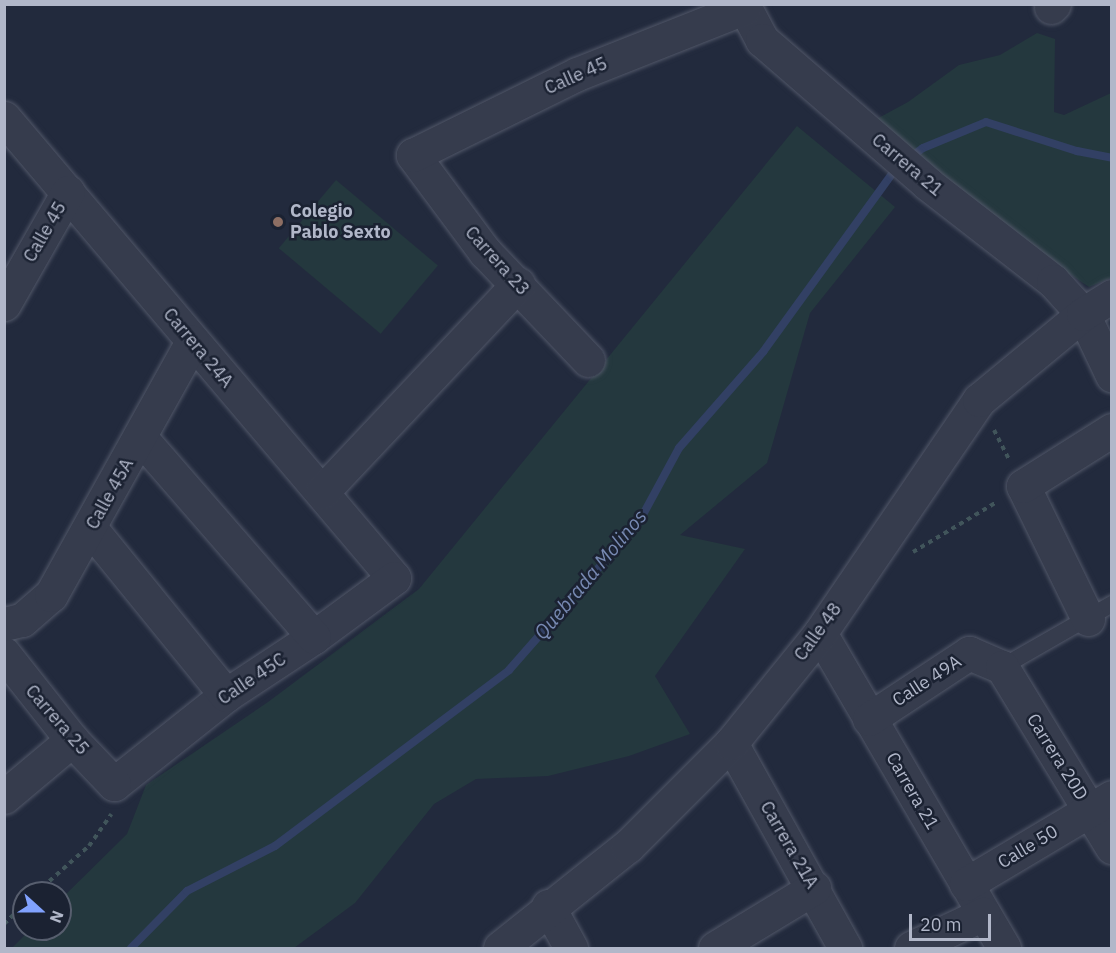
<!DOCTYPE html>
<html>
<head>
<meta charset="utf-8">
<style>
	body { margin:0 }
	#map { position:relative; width:1116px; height:953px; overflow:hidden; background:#222a3d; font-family:"IBM Plex Sans",sans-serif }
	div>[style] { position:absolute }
	.green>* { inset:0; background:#24383e; transform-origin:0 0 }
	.stream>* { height:8px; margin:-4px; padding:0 4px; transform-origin:4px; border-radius:4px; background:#324064 }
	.path>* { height:4px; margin-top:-2px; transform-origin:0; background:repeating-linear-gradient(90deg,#41555b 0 4.5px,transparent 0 9px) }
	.roads { filter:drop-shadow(0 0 2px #515768) drop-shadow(0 0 2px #515768) }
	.service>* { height:16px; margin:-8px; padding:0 8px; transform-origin:8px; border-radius:8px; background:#363c4d }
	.minor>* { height:33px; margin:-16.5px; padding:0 16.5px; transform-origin:16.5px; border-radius:16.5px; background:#363c4d }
	.dots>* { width:16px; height:16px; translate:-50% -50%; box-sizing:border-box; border:3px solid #1b2232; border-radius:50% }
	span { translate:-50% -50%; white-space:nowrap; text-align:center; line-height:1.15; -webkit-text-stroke:5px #1b2232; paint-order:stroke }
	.street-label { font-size:18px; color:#b1b7c9 }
	.poi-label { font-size:18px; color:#b1b7c9; font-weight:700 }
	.left { translate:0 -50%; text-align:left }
	.water-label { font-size:20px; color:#7789b2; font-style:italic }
	.frame { position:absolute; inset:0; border:6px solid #b1b7c9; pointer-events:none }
	.north { position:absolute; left:12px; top:881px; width:60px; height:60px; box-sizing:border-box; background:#1b2232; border:2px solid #575e6e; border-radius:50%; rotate:111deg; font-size:16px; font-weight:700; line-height:24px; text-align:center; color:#b1b7c9 }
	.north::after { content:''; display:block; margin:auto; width:21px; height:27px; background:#81a2fe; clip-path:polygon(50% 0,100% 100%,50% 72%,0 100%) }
	.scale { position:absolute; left:909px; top:914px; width:82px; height:27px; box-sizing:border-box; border:3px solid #b1b7c9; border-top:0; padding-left:8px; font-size:18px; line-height:21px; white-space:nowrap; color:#b1b7c9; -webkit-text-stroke:4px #1b2232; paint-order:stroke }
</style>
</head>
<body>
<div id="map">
	<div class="green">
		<i style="clip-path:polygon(1037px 33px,1055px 39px,1054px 112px,1064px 115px,1111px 93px,1111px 278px,1089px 287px,1038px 253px,871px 122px,908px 102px,959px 65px,1000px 55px)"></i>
		<i style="clip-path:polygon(797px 126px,895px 207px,810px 313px,767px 463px,680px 535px,745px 549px,655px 676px,690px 734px,629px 756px,548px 776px,476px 779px,434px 804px,355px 903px,294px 948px,12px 948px,31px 929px,60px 929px,60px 900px,127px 834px,146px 785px,268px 702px,419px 589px)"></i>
		<i style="left:336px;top:180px;width:133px;height:89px;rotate:40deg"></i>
	</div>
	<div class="stream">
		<i style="left:910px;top:158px;width:16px;rotate:-38deg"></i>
		<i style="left:923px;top:148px;width:68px;rotate:-22.4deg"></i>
		<i style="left:986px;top:122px;width:96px;rotate:17.7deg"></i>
		<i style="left:1077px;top:151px;width:36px;rotate:11deg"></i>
		<i style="left:131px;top:948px;width:80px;rotate:-45.5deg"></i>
		<i style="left:187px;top:891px;width:99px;rotate:-27.1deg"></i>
		<i style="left:275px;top:846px;width:293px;rotate:-36.9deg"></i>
		<i style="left:509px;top:670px;width:197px;rotate:-48.7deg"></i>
		<i style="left:639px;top:522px;width:84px;rotate:-61.6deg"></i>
		<i style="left:679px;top:448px;width:128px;rotate:-48.8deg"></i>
		<i style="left:763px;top:352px;width:228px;rotate:-54.1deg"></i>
	</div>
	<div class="path">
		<i style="left:994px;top:430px;width:35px;rotate:63deg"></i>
		<i style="left:913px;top:552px;width:98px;rotate:-30.8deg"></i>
		<i style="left:36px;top:893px;width:71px;rotate:-41.6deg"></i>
		<i style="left:89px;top:846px;width:39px;rotate:-55deg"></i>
		<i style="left:4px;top:924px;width:28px;rotate:-44deg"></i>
	</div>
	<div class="roads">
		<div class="service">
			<i style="left:1002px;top:667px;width:127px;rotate:-29.8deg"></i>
		</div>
		<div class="minor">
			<i style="left:743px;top:4px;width:41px;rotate:62.2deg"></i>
			<i style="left:762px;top:40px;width:220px;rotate:40.9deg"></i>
			<i style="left:928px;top:184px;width:158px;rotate:37.8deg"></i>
			<i style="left:1053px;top:281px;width:45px;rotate:47.7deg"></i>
			<i style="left:1083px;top:314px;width:68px;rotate:64.6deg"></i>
			<i style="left:1051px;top:7px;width:4px;rotate:-45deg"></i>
			<i style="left:4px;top:118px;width:603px;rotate:49.71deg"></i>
			<i style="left:394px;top:578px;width:99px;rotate:143.6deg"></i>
			<i style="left:314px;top:637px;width:105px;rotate:146.6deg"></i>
			<i style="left:226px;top:695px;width:143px;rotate:141.5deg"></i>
			<i style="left:114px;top:784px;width:61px;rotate:-133.7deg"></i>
			<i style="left:72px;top:740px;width:110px;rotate:-128.3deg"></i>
			<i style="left:4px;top:304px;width:129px;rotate:-60.3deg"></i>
			<i style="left:588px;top:360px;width:149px;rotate:-133.6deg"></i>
			<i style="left:485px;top:252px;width:121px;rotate:-126.6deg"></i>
			<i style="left:413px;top:155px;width:183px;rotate:-26.3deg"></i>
			<i style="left:577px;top:74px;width:180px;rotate:-21.6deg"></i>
			<i style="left:140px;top:437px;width:265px;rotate:49deg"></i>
			<i style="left:322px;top:492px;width:286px;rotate:-46.7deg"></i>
			<i style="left:91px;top:529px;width:214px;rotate:50.9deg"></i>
			<i style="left:1088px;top:619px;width:148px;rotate:-116deg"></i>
			<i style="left:1023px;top:486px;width:105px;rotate:-32.2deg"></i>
			<i style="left:4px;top:624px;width:18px;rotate:-13deg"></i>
			<i style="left:22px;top:620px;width:38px;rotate:-41deg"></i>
			<i style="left:51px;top:595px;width:290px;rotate:-60.9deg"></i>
			<i style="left:820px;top:633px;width:365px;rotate:59.7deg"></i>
			<i style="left:869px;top:719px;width:120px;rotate:-33.4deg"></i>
			<i style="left:969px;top:653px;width:36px;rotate:23deg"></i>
			<i style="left:1002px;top:667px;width:211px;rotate:58.6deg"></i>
			<i style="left:731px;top:743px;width:235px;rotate:60.9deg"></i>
			<i style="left:4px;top:797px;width:89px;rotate:-40deg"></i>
			<i style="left:966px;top:884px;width:170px;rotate:-30.8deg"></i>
			<i style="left:548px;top:906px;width:48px;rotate:61.3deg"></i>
			<i style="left:500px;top:948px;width:164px;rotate:-38.6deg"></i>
			<i style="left:628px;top:846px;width:146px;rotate:-45deg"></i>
			<i style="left:731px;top:743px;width:141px;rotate:-51deg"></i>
			<i style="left:820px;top:633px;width:282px;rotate:-55.7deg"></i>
			<i style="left:979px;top:400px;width:135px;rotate:-39.6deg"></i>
			<i style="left:1083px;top:314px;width:34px;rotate:-32deg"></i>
			<i style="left:715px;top:948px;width:116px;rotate:-31.2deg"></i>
			<i style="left:911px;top:948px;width:80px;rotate:-25.3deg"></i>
		</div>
	</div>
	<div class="dots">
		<i style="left:278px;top:222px;background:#8d6e63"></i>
	</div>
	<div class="street-label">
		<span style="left:576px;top:76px;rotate:-24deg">Calle 45</span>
		<span style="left:907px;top:165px;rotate:40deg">Carrera 21</span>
		<span style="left:45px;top:232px;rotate:-60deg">Calle 45</span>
		<span style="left:497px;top:261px;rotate:48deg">Carrera 23</span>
		<span style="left:198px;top:348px;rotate:50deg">Carrera 24A</span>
		<span style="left:110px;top:494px;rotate:-61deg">Calle 45A</span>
		<span style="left:818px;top:632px;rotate:-54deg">Calle 48</span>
		<span style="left:252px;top:679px;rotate:-34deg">Calle 45C</span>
		<span style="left:927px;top:681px;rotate:-33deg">Calle 49A</span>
		<span style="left:57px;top:720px;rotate:49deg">Carrera 25</span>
		<span style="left:1057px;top:757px;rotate:58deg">Carrera 20D</span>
		<span style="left:912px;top:791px;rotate:60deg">Carrera 21</span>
		<span style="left:789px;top:845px;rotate:60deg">Carrera 21A</span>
		<span style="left:1028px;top:847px;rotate:-31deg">Calle 50</span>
	</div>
	<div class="poi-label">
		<span class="left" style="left:290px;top:222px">Colegio<br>Pablo Sexto</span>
	</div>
	<div class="water-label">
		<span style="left:590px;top:574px;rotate:-50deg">Quebrada Molinos</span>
	</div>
	<div class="frame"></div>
	<div class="north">N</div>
	<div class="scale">20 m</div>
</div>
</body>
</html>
